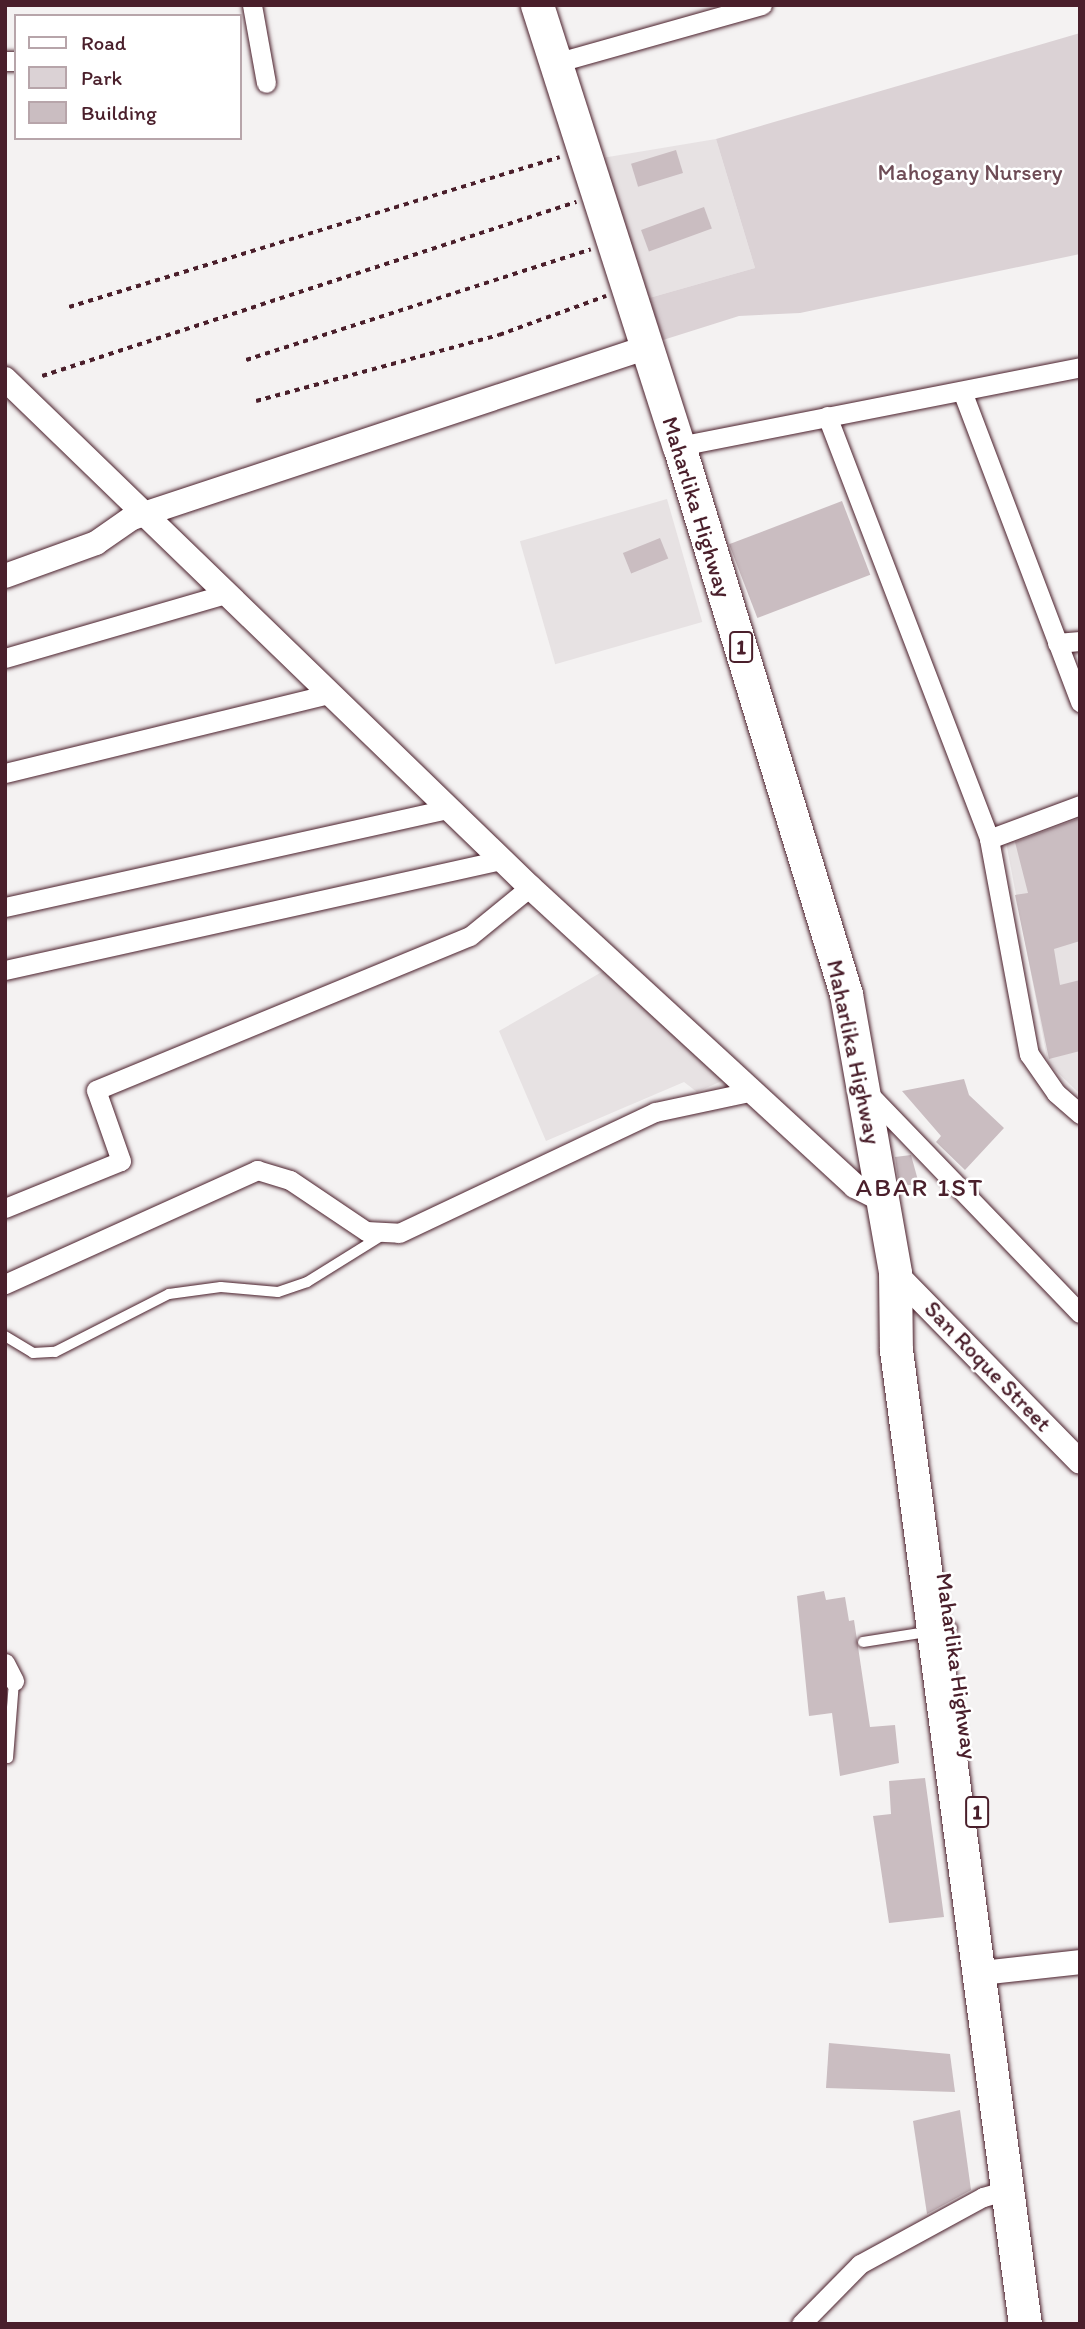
<!DOCTYPE html>
<html>
<head>
<meta charset="utf-8">
<style>
	body { margin:0 }
	#map { position:relative; width:1085px; height:2329px; overflow:hidden; background:#f4f2f2; font-family:Itim,sans-serif }
	div>[style] { position:absolute }
	.built>* { inset:0; background:#e7e2e3; transform-origin:0 0 }
	.green>* { inset:0; background:#dbd2d5 }
	.building>* { inset:0; background:#cabdc1; transform-origin:0 0 }
	.path>* { height:3.5px; margin-top:-1.75px; transform-origin:0; background:repeating-linear-gradient(90deg,#4a1f2b 0 5px,transparent 0 10px) }
	.roads { filter:drop-shadow(0 0 2px #4a1f2b) drop-shadow(0 0 2px #4a1f2b) }
	.service>* { height:10px; margin:-5px; padding:0 5px; transform-origin:5px; border-radius:5px; background:#fff }
	.minor>* { height:19px; margin:-9.5px; padding:0 9.5px; transform-origin:9.5px; border-radius:9.5px; background:#fff }
	.tertiary>* { height:24px; margin:-12px; padding:0 12px; transform-origin:12px; border-radius:12px; background:#fff }
	.trunk>* { height:33px; margin:-16.5px; padding:0 16.5px; transform-origin:16.5px; border-radius:16.5px; background:#fff }
	span { translate:-50% -50%; white-space:nowrap; text-align:center; line-height:1.15; -webkit-text-stroke:5px #fff; paint-order:stroke }
	.shield-label span { padding:2px 5px; background:#fff; border:2px solid; border-radius:5px; -webkit-text-stroke-width:0 }
	.shield-label { font-size:21px; color:#4a1f2b; font-weight:700 }
	.park-label { font-size:23px; color:#6e4c56 }
	.street-label { font-size:23px; color:#4a1f2b }
	.quarter-label { font-size:26px; color:#4a1f2b; letter-spacing:2px }
	.frame { position:absolute; inset:0; border:7px solid #4a1f2b; pointer-events:none }
	.legend { position:absolute; left:14px; top:14px; width:228px; height:126px; box-sizing:border-box; background:#fff; border:2px solid #b7a5aa; margin:0; padding:9px 12px; list-style:none; font-size:21px; color:#4a1f2b }
	.legend li { display:flex; align-items:center; gap:14px; height:35px }
	.legend b { width:35px; border:2px solid #b7a5aa }
</style>
</head>
<body>
<div id="map">
	<div class="built">
		<i style="clip-path:polygon(716px 139px,755px 268px,649px 298px,602px 158px)"></i>
		<i style="left:667px;top:499px;width:128px;height:153px;rotate:74deg"></i>
		<i style="clip-path:polygon(1080px 811px,1080px 1094px,1048px 1063px,1005px 837px)"></i>
		<i style="clip-path:polygon(607px 969px,724px 1080px,697px 1092px,684px 1082px,546px 1141px,499px 1031px)"></i>
	</div>
	<div class="green">
		<i style="clip-path:polygon(1080px 33px,1080px 254px,800px 313px,739px 316px,663px 340px,649px 298px,755px 268px,716px 139px)"></i>
	</div>
	<div class="building">
		<i style="left:676px;top:150px;width:24px;height:47px;rotate:73deg"></i>
		<i style="left:704px;top:207px;width:23px;height:67px;rotate:70deg"></i>
		<i style="left:842px;top:501px;width:79px;height:121px;rotate:69deg"></i>
		<i style="left:660px;top:538px;width:22px;height:40px;rotate:68deg"></i>
		<i style="clip-path:polygon(1080px 818px,1080px 941px,1054px 949px,1060px 985px,1080px 980px,1080px 1051px,1049px 1059px,1015px 895px,1028px 893px,1015px 842px)"></i>
		<i style="clip-path:polygon(964px 1079px,969px 1095px,1004px 1128px,965px 1170px,936px 1142px,941px 1136px,902px 1091px)"></i>
		<i style="clip-path:polygon(911px 1155px,919px 1184px,899px 1186px,895px 1157px)"></i>
		<i style="clip-path:polygon(824px 1591px,826px 1600px,845px 1597px,849px 1621px,854px 1620px,870px 1727px,895px 1725px,899px 1763px,840px 1776px,832px 1713px,809px 1716px,797px 1596px)"></i>
		<i style="clip-path:polygon(925px 1778px,944px 1917px,889px 1923px,873px 1816px,891px 1814px,889px 1781px)"></i>
		<i style="clip-path:polygon(829px 2043px,950px 2054px,955px 2092px,826px 2088px)"></i>
		<i style="clip-path:polygon(960px 2110px,971px 2190px,927px 2214px,913px 2121px)"></i>
	</div>
	<div class="path">
		<i style="left:69px;top:307px;width:513px;rotate:-16.99deg"></i>
		<i style="left:246px;top:360px;width:362px;rotate:-17.8deg"></i>
		<i style="left:42px;top:376px;width:562px;rotate:-18.05deg"></i>
		<i style="left:256px;top:401px;width:252px;rotate:-15.2deg"></i>
		<i style="left:499px;top:335px;width:114px;rotate:-20deg"></i>
	</div>
	<div class="roads">
		<div class="service">
			<i style="left:5px;top:1336px;width:33px;rotate:31deg"></i>
			<i style="left:33px;top:1353px;width:22px;rotate:-3deg"></i>
			<i style="left:55px;top:1352px;width:128px;rotate:-27deg"></i>
			<i style="left:169px;top:1294px;width:52px;rotate:-7.7deg"></i>
			<i style="left:221px;top:1287px;width:57px;rotate:5deg"></i>
			<i style="left:278px;top:1292px;width:31px;rotate:-19deg"></i>
			<i style="left:307px;top:1282px;width:87px;rotate:-31.9deg"></i>
			<i style="left:863px;top:1642px;width:90px;rotate:-8.9deg"></i>
			<i style="left:8px;top:1758px;width:77px;rotate:-85.5deg"></i>
		</div>
		<div class="minor">
			<i style="left:252px;top:5px;width:79px;rotate:79.8deg"></i>
			<i style="left:5px;top:61px;width:11px"></i>
			<i style="left:555px;top:63px;width:215px;rotate:-15.7deg"></i>
			<i style="left:962px;top:391px;width:333px;rotate:69.2deg"></i>
			<i style="left:827px;top:416px;width:453px;rotate:69deg"></i>
			<i style="left:989px;top:839px;width:219px;rotate:79.5deg"></i>
			<i style="left:1029px;top:1054px;width:47px;rotate:55.3deg"></i>
			<i style="left:1056px;top:1093px;width:32px;rotate:41deg"></i>
			<i style="left:679px;top:446px;width:409px;rotate:-11.1deg"></i>
			<i style="left:1057px;top:643px;width:23px;rotate:-5deg"></i>
			<i style="left:5px;top:658px;width:233px;rotate:-16.2deg"></i>
			<i style="left:5px;top:773px;width:333px;rotate:-13.7deg"></i>
			<i style="left:989px;top:839px;width:97px;rotate:-20.5deg"></i>
			<i style="left:5px;top:907px;width:452px;rotate:-12.5deg"></i>
			<i style="left:5px;top:970px;width:508px;rotate:-12.5deg"></i>
			<i style="left:867px;top:1092px;width:307px;rotate:46.1deg"></i>
			<i style="left:5px;top:1208px;width:125px;rotate:-22.1deg"></i>
			<i style="left:121px;top:1161px;width:75px;rotate:-109.4deg"></i>
			<i style="left:96px;top:1090px;width:404px;rotate:-22.4deg"></i>
			<i style="left:470px;top:936px;width:77px;rotate:-39.2deg"></i>
			<i style="left:5px;top:1284px;width:277px;rotate:-24.3deg"></i>
			<i style="left:257px;top:1170px;width:34px;rotate:17deg"></i>
			<i style="left:290px;top:1180px;width:92px;rotate:33.9deg"></i>
			<i style="left:366px;top:1231px;width:33px;rotate:3deg"></i>
			<i style="left:399px;top:1233px;width:283px;rotate:-25.3deg"></i>
			<i style="left:655px;top:1112px;width:101px;rotate:-12deg"></i>
			<i style="left:5px;top:1663px;width:20px;rotate:63deg"></i>
			<i style="left:801px;top:2324px;width:84px;rotate:-45.5deg"></i>
			<i style="left:860px;top:2264px;width:140px;rotate:-28.6deg"></i>
			<i style="left:983px;top:2197px;width:26px;rotate:-16deg"></i>
		</div>
		<div class="tertiary">
			<i style="left:5px;top:379px;width:731px;rotate:44.06deg"></i>
			<i style="left:530px;top:887px;width:442px;rotate:42.6deg"></i>
			<i style="left:855px;top:1186px;width:33px;rotate:27deg"></i>
			<i style="left:5px;top:576px;width:97px;rotate:-19.9deg"></i>
			<i style="left:96px;top:543px;width:44px;rotate:-34.8deg"></i>
			<i style="left:132px;top:518px;width:540px;rotate:-18.33deg"></i>
			<i style="left:895px;top:1273px;width:264px;rotate:45.6deg"></i>
			<i style="left:981px;top:1973px;width:100px;rotate:-6.3deg"></i>
		</div>
		<div class="trunk">
			<i style="left:537px;top:5px;width:463px;rotate:72.2deg"></i>
			<i style="left:679px;top:446px;width:573px;rotate:73.05deg"></i>
			<i style="left:846px;top:994px;width:283px;rotate:80deg"></i>
			<i style="left:895px;top:1273px;width:77px;rotate:89.3deg"></i>
			<i style="left:896px;top:1350px;width:983px;rotate:82.46deg"></i>
		</div>
	</div>
	<div class="shield-label">
		<span style="left:741px;top:647px">1</span>
		<span style="left:977px;top:1812px">1</span>
	</div>
	<div class="park-label">
		<span style="left:970px;top:172px">Mahogany Nursery</span>
	</div>
	<div class="street-label">
		<span style="left:697px;top:507px;rotate:73deg">Maharlika Highway</span>
		<span style="left:854px;top:1052px;rotate:78deg">Maharlika Highway</span>
		<span style="left:988px;top:1366px;rotate:46deg">San Roque Street</span>
		<span style="left:957px;top:1666px;rotate:82deg">Maharlika Highway</span>
	</div>
	<div class="quarter-label">
		<span style="left:920px;top:1188px">ABAR 1ST</span>
	</div>
	<div class="frame"></div>
	<ul class="legend">
	<li><b style="height:9px;background:#fff"></b>Road</li>
	<li><b style="height:19px;background:#dbd2d5"></b>Park</li>
	<li><b style="height:19px;background:#cabdc1"></b>Building</li>
	</ul>
</div>
</body>
</html>
